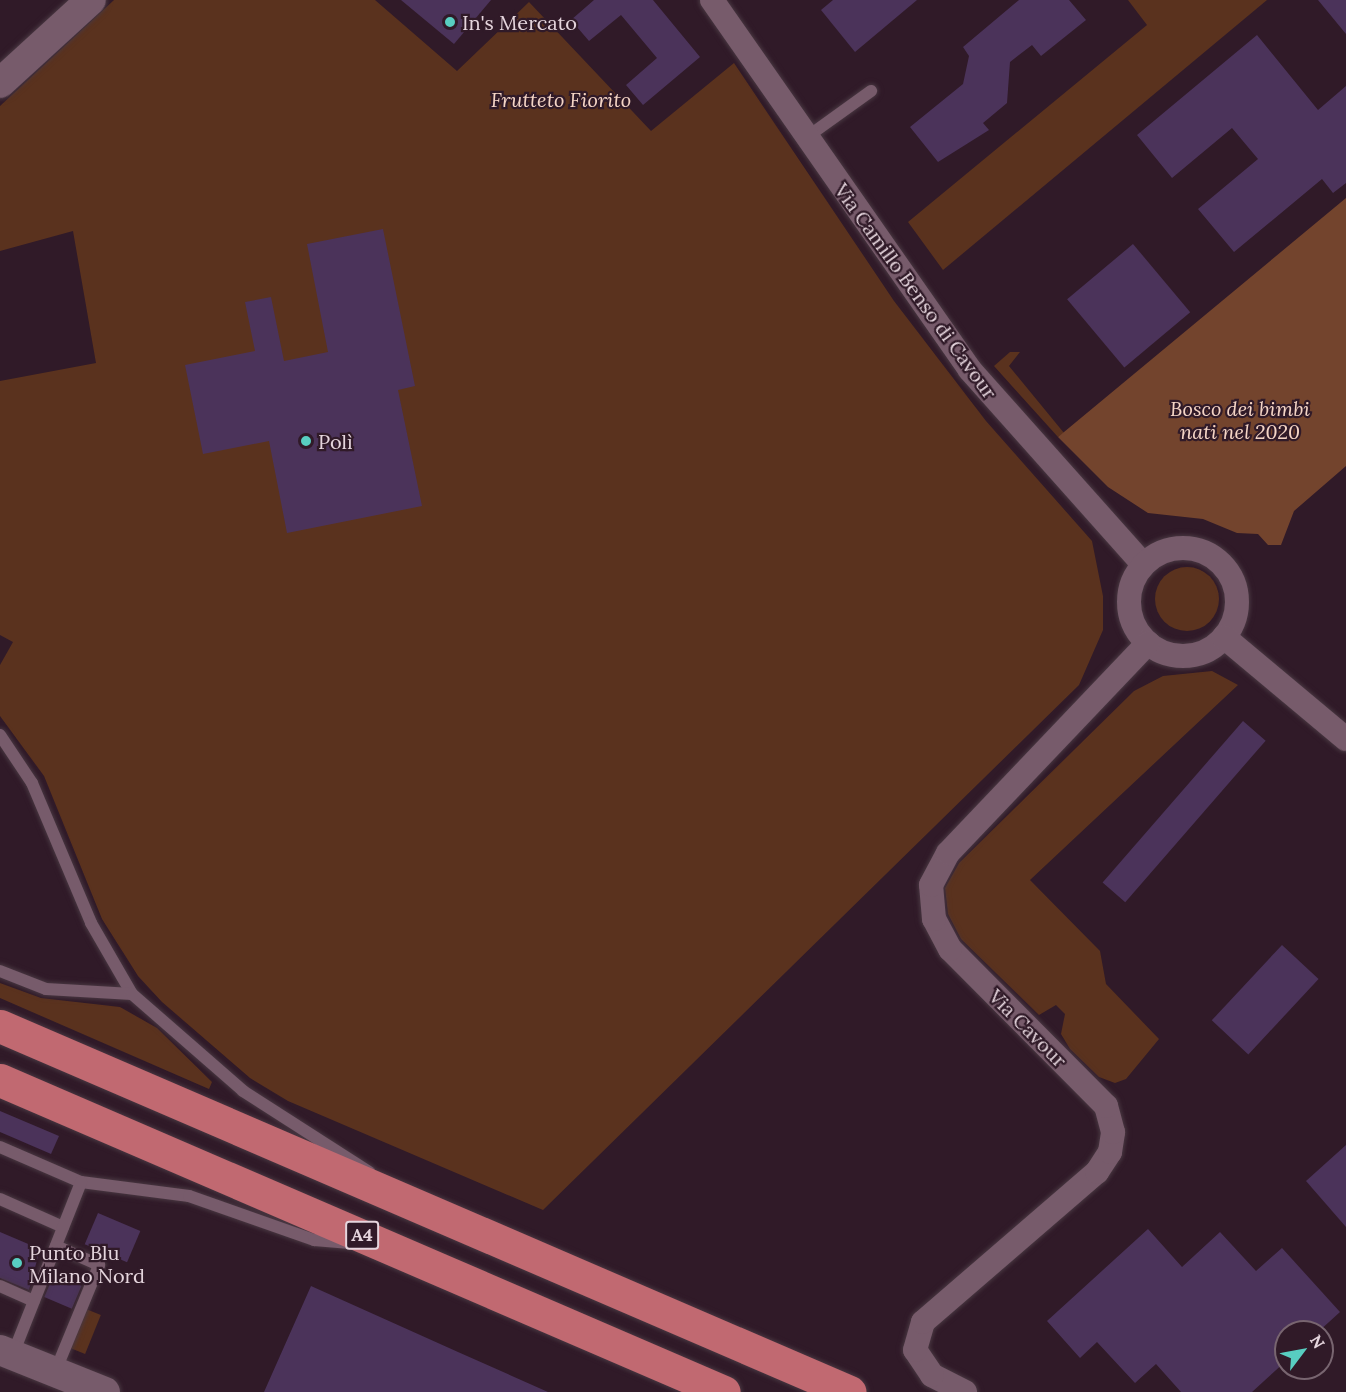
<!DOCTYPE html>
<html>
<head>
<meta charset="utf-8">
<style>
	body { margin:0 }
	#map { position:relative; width:1346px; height:1392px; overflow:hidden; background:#301a28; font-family:Lora,serif }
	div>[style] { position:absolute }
	.green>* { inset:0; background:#5a321e; transform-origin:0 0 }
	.round { border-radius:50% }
	.forest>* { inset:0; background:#73442d }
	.building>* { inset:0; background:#4b335a; transform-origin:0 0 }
	.roads { filter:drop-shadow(0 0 2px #483741) drop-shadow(0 0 2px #483741) }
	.service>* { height:12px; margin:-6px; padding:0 6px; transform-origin:6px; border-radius:6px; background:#775b6b }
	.minor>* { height:24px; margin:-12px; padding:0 12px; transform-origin:12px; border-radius:12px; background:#775b6b }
	.minor>.ring { margin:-12px; padding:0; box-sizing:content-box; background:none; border:24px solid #775b6b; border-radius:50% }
	.tertiary>* { height:30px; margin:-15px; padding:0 15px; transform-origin:15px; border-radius:15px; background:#775b6b }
	.motorway>* { height:33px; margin:-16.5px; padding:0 16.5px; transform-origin:16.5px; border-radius:16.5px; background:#c16971 }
	.dots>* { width:16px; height:16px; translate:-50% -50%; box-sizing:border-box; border:3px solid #301a28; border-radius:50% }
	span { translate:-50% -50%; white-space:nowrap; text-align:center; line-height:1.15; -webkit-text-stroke:4.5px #301a28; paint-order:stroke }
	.shield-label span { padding:2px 4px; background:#301a28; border:2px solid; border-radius:4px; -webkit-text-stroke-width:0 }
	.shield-label { font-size:18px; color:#e5d5dd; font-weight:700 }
	.poi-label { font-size:20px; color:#e5d5dd }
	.left { translate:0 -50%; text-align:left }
	.park-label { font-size:20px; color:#f5d5c6; font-style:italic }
	.street-label { font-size:20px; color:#e5d5dd }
	.north { position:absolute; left:1274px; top:1320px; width:60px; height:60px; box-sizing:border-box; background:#301a28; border:2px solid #786570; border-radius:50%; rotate:58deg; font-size:16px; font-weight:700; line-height:24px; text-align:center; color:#e5d5dd }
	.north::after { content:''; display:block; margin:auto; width:21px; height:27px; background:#58cec1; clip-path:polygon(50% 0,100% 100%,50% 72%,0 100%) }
</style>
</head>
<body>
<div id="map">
	<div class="green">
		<i style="clip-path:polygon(114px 0,375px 0,457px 71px,529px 2px,651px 131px,734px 63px,894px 301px,986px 421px,1092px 541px,1103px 596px,1103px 630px,1079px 685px,543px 1210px,288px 1101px,250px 1078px,162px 1002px,138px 976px,102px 919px,44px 776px,0 716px,0 665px,13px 642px,0 635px,0 381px,96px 363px,73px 231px,0 251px,0 106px)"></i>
		<i style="clip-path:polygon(1128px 0,1267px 0,943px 270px,908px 222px,1147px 25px)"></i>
		<i style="clip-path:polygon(1010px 352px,1020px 352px,1009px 366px,1064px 433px,1058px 437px,994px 366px)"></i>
		<i class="round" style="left:1155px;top:567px;width:64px;height:64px"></i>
		<i style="clip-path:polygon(1212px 671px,1238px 685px,1030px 880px,1100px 951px,1106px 984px,1159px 1039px,1126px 1079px,1115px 1083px,1099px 1077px,1070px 1049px,1061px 1034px,1065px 1014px,1056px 1005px,1039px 1015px,961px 939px,948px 914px,945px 888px,959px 863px,1134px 691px,1163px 676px)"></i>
		<i style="clip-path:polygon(0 983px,41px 998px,120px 1007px,157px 1028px,212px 1082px,209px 1089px,0 998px)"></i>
		<i style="left:86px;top:1309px;width:16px;height:42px;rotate:22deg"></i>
	</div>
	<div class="forest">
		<i style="clip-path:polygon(1346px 198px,1346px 466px,1294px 511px,1281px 545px,1268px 545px,1258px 534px,1237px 533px,1203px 519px,1148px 513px,1108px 487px,1058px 437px)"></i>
	</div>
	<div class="building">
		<i style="clip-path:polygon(401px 0,491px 0,454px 44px)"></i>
		<i style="clip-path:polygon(594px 0,653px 0,700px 57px,643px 105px,626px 85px,657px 58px,621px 15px,589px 41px,571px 20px)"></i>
		<i style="clip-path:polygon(833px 0,917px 0,855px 52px,821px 10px)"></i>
		<i style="clip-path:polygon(1019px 0,1069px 0,1086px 20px,1041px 56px,1032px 45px,1010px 62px,1007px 103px,983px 123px,989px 130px,938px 162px,910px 127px,963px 84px,969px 56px,963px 47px)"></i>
		<i style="clip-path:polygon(1318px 0,1346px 0,1346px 34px)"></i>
		<i style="clip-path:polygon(1257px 35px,1318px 110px,1346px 86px,1346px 183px,1333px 193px,1322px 179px,1234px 252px,1198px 209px,1258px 159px,1232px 128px,1172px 178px,1137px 135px)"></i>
		<i style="clip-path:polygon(383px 229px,415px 386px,398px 390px,422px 506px,287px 533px,269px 441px,203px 454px,185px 365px,255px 351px,245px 302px,271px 297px,284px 361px,328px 352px,307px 244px)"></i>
		<i style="left:1133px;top:244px;width:89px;height:86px;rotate:50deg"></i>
		<i style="left:1243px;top:721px;width:30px;height:214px;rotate:41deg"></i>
		<i style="left:1282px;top:945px;width:50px;height:103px;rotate:43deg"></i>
		<i style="clip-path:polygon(0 1111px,59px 1136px,51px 1154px,0 1132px)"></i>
		<i style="clip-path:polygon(1346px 1145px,1346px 1227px,1306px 1181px)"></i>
		<i style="left:98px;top:1213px;width:46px;height:34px;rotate:23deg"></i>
		<i style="clip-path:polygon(1148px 1229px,1182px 1267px,1220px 1232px,1256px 1271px,1282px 1248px,1340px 1312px,1318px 1332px,1286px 1332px,1286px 1361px,1252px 1392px,1181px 1392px,1156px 1364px,1135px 1383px,1097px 1342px,1080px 1358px,1047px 1321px)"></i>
		<i style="clip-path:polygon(0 1232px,40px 1249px,29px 1290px,0 1278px)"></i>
		<i style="left:54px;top:1274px;width:30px;height:25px;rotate:23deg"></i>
		<i style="clip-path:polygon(311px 1286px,458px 1352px,548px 1392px,264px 1392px)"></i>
	</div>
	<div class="roads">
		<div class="service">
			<i style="left:807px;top:137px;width:79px;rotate:-35.7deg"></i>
			<i style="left:0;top:735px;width:58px;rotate:56.3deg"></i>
			<i style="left:32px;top:783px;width:152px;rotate:67.1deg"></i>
			<i style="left:91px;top:923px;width:82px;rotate:60deg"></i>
			<i style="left:0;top:971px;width:49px;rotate:21.4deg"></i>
			<i style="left:46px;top:989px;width:86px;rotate:3.3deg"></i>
			<i style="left:132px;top:994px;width:147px;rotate:41.1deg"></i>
			<i style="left:243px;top:1091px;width:150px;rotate:32.7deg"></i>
			<i style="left:0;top:1147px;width:88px;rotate:23.4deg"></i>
			<i style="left:81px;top:1182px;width:109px;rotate:7.4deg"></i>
			<i style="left:189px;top:1196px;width:133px;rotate:19.4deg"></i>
			<i style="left:314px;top:1240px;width:36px;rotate:5deg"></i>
			<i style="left:0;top:1199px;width:69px;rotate:24deg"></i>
			<i style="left:0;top:1286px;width:37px;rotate:24deg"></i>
			<i style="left:13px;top:1354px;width:185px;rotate:-68.4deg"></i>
			<i style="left:55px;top:1372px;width:116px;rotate:-67.6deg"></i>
			<i style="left:99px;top:1265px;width:47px;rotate:-156.2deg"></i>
		</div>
		<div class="minor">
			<i style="left:712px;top:0;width:451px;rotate:55.1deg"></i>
			<i style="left:970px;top:370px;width:260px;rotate:48.3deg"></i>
			<i class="ring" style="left:1129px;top:548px;width:84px;height:84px"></i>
			<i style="left:1224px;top:637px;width:159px;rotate:39.9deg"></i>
			<i style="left:965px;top:1392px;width:37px;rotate:-153deg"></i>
			<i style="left:932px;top:1375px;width:30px;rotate:-124deg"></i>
			<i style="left:915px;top:1350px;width:29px;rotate:-74deg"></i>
			<i style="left:923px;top:1322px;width:230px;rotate:-40.8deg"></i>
			<i style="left:1097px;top:1172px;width:24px;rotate:-57deg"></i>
			<i style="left:1110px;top:1152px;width:20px;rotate:-81deg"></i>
			<i style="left:1113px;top:1132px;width:27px;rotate:-105deg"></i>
			<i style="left:1106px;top:1106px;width:221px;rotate:-134.8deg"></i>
			<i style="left:950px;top:949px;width:34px;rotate:-118deg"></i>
			<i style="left:934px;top:919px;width:34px;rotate:-95deg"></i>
			<i style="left:931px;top:885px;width:36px;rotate:-62deg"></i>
			<i style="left:948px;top:853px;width:290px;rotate:-46.4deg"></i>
		</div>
		<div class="tertiary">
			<i style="left:0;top:83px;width:123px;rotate:-42.4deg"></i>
			<i style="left:0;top:1350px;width:113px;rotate:21.8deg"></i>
		</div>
		<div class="motorway">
			<i style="left:0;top:1026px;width:925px;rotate:23.3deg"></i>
			<i style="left:0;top:1080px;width:788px;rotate:23.31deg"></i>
		</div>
	</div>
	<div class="dots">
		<i style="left:450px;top:22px;background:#58cec1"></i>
		<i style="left:306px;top:441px;background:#58cec1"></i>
		<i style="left:17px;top:1263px;background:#58cec1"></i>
	</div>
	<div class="shield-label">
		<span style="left:362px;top:1235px">A4</span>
	</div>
	<div class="poi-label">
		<span class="left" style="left:462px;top:22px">In's Mercato</span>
		<span class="left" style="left:318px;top:441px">Polì</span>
		<span class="left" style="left:29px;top:1264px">Punto Blu<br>Milano Nord</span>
	</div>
	<div class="park-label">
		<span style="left:561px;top:99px">Frutteto Fiorito</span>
		<span style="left:1240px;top:420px">Bosco dei bimbi<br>nati nel 2020</span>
	</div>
	<div class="street-label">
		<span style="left:916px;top:291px;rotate:54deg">Via Camillo Benso di Cavour</span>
		<span style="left:1028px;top:1028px;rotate:45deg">Via Cavour</span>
	</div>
	<div class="north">N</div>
</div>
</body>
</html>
